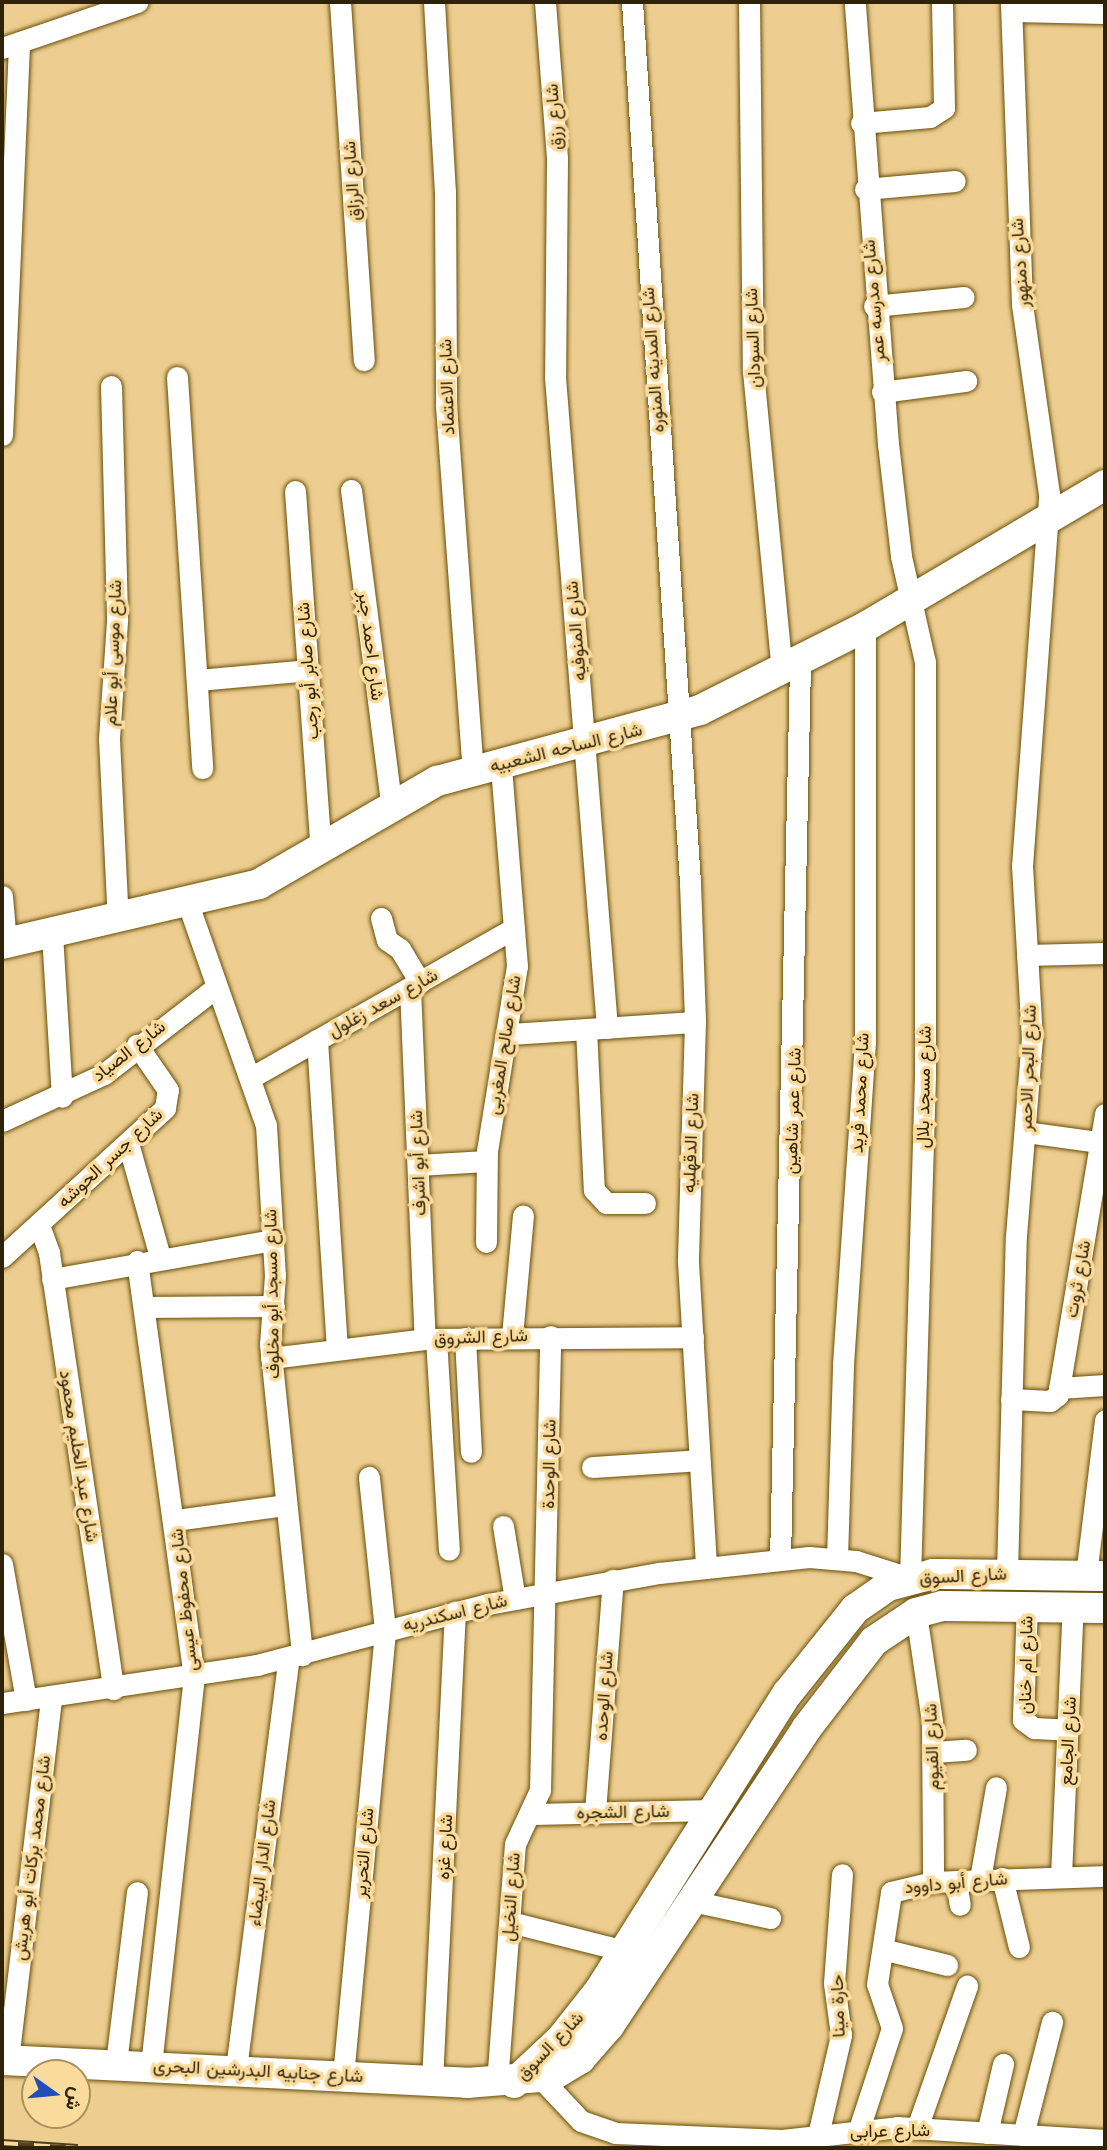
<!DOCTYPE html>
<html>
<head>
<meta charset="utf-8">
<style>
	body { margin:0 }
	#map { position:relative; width:1107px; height:2150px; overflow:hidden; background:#edce90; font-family:"Work Sans",Vazirmatn,sans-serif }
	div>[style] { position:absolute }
	.roads { filter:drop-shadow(0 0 2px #694e08) drop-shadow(0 0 2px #694e08) }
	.street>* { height:21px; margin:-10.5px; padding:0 10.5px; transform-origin:10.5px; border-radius:10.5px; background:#fff }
	.secondary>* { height:30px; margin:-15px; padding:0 15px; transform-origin:15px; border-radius:15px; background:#fff }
	.rail>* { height:8px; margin-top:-4px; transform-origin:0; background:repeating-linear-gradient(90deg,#fadb9c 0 16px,#4f4020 0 32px); box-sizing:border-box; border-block:2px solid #4f4020 }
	span { translate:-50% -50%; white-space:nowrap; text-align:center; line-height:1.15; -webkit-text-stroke:7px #fadb9c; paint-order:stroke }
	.street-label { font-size:18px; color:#2e2208 }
	.frame { position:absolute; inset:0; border:4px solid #2e2208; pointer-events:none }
	.north { position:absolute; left:21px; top:2059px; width:70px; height:70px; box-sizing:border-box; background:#fadb9c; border:2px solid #a89161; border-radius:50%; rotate:105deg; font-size:19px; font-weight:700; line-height:28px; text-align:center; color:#2e2208 }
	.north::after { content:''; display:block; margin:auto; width:24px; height:32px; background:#224ebc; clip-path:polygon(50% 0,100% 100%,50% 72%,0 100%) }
</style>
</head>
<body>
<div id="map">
	<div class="roads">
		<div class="street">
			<i style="left:340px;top:2px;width:359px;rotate:86.2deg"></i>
			<i style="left:434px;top:2px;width:189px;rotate:86.7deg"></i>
			<i style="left:445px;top:191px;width:215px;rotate:89.7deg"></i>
			<i style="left:446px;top:406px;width:366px;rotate:85.8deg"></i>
			<i style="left:545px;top:2px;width:157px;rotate:85.6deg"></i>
			<i style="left:557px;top:159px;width:218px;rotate:90.5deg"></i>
			<i style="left:555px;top:377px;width:653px;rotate:85.43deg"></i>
			<i style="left:632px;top:2px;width:883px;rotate:86.23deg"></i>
			<i style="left:690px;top:883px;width:139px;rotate:87.9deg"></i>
			<i style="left:695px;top:1022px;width:240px;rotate:91.7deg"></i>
			<i style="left:688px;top:1262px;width:306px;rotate:86.6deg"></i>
			<i style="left:749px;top:2px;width:369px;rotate:89.4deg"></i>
			<i style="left:753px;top:371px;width:302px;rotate:84.5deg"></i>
			<i style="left:1012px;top:11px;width:93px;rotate:1.2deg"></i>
			<i style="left:2px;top:48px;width:143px;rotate:-18.8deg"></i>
			<i style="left:861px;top:123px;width:69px;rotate:-5deg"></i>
			<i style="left:930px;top:117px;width:17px;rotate:-33deg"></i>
			<i style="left:944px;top:108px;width:106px;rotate:-91.1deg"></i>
			<i style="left:865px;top:189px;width:90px;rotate:-5.1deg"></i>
			<i style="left:874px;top:306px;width:90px;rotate:-5.7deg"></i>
			<i style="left:177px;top:377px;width:392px;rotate:86.3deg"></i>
			<i style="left:111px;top:386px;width:235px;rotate:88.5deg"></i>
			<i style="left:117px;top:621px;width:118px;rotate:93.9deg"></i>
			<i style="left:109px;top:739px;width:181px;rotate:87.2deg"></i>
			<i style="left:882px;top:392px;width:85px;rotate:-7.5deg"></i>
			<i style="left:2px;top:435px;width:393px;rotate:-87.5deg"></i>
			<i style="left:351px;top:490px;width:316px;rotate:82.7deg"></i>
			<i style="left:295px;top:491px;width:361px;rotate:85.9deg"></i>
			<i style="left:197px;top:680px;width:111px;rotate:-5.1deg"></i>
			<i style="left:2px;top:896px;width:47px;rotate:85.1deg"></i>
			<i style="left:188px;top:904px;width:234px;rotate:70.6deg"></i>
			<i style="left:266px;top:1125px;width:150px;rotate:86.6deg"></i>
			<i style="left:275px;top:1275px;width:69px;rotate:94.1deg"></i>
			<i style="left:270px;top:1344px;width:313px;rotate:84.1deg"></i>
			<i style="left:381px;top:918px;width:23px;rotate:75deg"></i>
			<i style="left:387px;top:940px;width:16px;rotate:35deg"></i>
			<i style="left:400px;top:949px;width:39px;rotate:59deg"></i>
			<i style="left:52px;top:934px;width:163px;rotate:86.5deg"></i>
			<i style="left:1027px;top:955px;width:78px;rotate:-1.5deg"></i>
			<i style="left:410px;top:988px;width:351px;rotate:87.6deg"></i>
			<i style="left:586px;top:1029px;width:161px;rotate:87.2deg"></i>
			<i style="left:594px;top:1190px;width:18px;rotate:47deg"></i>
			<i style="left:606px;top:1203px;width:39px"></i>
			<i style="left:509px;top:1034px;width:186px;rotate:-3.7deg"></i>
			<i style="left:317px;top:1040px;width:309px;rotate:86.3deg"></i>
			<i style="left:252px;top:1077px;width:301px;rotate:-29.6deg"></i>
			<i style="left:2px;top:1121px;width:112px;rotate:-24.7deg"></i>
			<i style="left:104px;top:1074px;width:139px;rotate:-37.7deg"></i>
			<i style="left:1026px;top:1132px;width:80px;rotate:7.9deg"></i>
			<i style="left:128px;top:1143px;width:118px;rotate:74.3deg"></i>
			<i style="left:418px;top:1165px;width:68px;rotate:-3.4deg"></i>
			<i style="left:39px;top:1225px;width:30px;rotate:70deg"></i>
			<i style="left:49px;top:1253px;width:441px;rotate:81.6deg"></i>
			<i style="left:486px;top:1242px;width:91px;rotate:-89.4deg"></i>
			<i style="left:487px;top:1151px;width:187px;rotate:-80.8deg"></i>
			<i style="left:517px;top:966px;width:202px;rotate:-94.6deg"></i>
			<i style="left:2px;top:1257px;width:221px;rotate:-42.4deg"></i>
			<i style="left:165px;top:1108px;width:18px;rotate:-81deg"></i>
			<i style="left:168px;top:1090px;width:55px;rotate:-124.6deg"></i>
			<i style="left:137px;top:1261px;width:419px;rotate:82.2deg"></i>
			<i style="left:194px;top:1676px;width:391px;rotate:96.3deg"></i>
			<i style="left:52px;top:1279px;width:225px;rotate:-10deg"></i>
			<i style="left:144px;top:1307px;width:130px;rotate:-0.4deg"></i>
			<i style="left:512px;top:1336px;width:121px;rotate:-84.8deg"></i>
			<i style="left:465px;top:1338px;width:114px;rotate:87deg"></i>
			<i style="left:436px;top:1339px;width:211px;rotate:86.5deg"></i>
			<i style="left:271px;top:1358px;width:155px;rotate:-7deg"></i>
			<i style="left:425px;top:1339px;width:268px;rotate:-0.4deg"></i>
			<i style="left:1059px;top:1388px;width:46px;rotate:-3.7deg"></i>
			<i style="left:1011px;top:1399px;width:39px;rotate:3deg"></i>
			<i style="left:1050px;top:1401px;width:10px;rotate:-37deg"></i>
			<i style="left:1058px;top:1395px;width:285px;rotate:-80.5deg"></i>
			<i style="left:592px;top:1467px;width:107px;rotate:-3.7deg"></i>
			<i style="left:176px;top:1520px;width:110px;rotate:-7.8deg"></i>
			<i style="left:503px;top:1526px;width:74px;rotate:80.7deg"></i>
			<i style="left:837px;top:1558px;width:194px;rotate:-88.2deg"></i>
			<i style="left:843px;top:1364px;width:323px;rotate:-86.1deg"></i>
			<i style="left:865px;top:1042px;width:415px;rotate:-90deg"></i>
			<i style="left:780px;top:1560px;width:897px;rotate:-88.72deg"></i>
			<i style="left:2px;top:1564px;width:138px;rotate:80deg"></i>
			<i style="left:1007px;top:1573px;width:337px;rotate:-88.5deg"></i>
			<i style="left:1016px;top:1236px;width:198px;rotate:-85.4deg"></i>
			<i style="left:1032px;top:1039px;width:173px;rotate:-93.3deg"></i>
			<i style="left:1022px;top:866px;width:373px;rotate:-85.8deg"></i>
			<i style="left:1049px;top:494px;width:192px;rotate:-98.1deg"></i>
			<i style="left:1022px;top:304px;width:302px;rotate:-92.1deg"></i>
			<i style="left:1086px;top:1575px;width:156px;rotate:-83deg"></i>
			<i style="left:1027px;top:1603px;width:117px;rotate:92deg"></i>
			<i style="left:1023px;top:1720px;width:14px;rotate:36deg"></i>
			<i style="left:1034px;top:1728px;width:34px;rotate:3deg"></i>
			<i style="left:916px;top:1613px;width:110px;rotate:81.6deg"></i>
			<i style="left:932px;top:1722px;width:160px;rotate:89.6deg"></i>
			<i style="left:2px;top:1703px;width:258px;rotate:-8.5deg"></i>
			<i style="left:257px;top:1665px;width:239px;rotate:-14.8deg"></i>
			<i style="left:488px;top:1604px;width:174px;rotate:-10.3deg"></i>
			<i style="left:659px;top:1573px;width:151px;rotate:-6.1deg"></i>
			<i style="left:809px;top:1557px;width:47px;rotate:4.9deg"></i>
			<i style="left:856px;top:1561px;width:57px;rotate:17.5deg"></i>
			<i style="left:910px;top:1578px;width:502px;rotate:-88.29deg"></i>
			<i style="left:925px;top:1076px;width:414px;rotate:-90deg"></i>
			<i style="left:925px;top:662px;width:109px;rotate:-102.8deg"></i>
			<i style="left:901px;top:556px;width:113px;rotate:-96.6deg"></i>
			<i style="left:888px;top:444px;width:443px;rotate:-94.3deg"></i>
			<i style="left:934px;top:1752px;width:32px;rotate:-4deg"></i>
			<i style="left:595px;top:1812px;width:233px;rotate:-85.6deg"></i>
			<i style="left:532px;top:1814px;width:182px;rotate:-1.3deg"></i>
			<i style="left:1061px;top:1876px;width:270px;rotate:-87.5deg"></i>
			<i style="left:1002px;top:1878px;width:71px;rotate:76.2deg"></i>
			<i style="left:980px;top:1879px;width:93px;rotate:-80.1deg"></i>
			<i style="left:956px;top:1881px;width:24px;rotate:81deg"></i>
			<i style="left:692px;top:1901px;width:80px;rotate:12.3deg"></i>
			<i style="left:510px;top:1922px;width:119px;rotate:14.2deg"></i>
			<i style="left:886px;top:1950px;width:63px;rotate:13.8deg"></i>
			<i style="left:8px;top:2060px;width:366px;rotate:-83.2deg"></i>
			<i style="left:116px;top:2063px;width:172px;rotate:-83deg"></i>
			<i style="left:236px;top:2069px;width:414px;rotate:-82.7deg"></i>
			<i style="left:533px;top:2070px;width:70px;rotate:46.7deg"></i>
			<i style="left:581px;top:2121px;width:36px;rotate:19deg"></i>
			<i style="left:615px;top:2133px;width:167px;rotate:2.4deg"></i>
			<i style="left:782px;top:2140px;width:116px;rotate:-6.4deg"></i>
			<i style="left:897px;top:2127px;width:208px;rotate:3.6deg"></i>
			<i style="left:343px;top:2076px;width:448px;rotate:-84.6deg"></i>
			<i style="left:385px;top:1630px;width:154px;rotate:-96deg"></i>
			<i style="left:432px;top:2081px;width:470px;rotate:-87.2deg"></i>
			<i style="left:497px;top:2083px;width:240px;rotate:-85.7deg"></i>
			<i style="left:515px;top:1844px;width:60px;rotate:-65.2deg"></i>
			<i style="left:540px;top:1790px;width:454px;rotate:-88.7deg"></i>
			<i style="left:917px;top:2128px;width:151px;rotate:-70.6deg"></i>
			<i style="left:859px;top:2129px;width:106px;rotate:-71.9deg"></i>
			<i style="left:892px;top:2028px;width:46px;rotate:-108.8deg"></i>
			<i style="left:877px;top:1984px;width:93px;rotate:-81.3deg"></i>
			<i style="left:891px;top:1892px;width:43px;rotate:-13.4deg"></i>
			<i style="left:933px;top:1882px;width:172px;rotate:-2deg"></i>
			<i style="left:987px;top:2133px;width:71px;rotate:-76.9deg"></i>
			<i style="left:818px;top:2135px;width:103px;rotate:-77deg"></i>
			<i style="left:841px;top:2035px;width:52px;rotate:-97.7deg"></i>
			<i style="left:834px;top:1983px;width:109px;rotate:-85.8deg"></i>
			<i style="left:1023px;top:2135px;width:117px;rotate:-75.6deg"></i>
		</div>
		<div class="secondary">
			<i style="left:2px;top:944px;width:264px;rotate:-13.1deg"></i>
			<i style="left:259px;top:884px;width:206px;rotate:-30.1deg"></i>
			<i style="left:437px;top:781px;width:272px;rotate:-15.1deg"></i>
			<i style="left:700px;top:710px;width:185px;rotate:-26.7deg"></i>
			<i style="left:865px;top:627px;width:279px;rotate:-30.6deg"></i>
			<i style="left:2px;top:2060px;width:466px;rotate:2.8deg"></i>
			<i style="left:467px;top:2083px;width:85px;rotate:-4.7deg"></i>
			<i style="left:552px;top:2076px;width:33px;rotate:-31deg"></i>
			<i style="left:580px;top:2059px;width:44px;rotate:-48.7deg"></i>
			<i style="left:609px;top:2026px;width:356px;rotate:-56.4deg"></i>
			<i style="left:806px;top:1729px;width:111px;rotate:-52.3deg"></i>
			<i style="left:874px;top:1641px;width:50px;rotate:-33.7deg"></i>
			<i style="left:916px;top:1613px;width:27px;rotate:-15deg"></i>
			<i style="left:942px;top:1606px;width:163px;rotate:0.7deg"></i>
			<i style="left:514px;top:2083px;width:64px;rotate:-43.1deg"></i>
			<i style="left:561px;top:2039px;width:61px;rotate:-51.6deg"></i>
			<i style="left:599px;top:1991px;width:352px;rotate:-57.7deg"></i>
			<i style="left:787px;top:1694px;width:109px;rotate:-51.3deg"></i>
			<i style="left:855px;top:1609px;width:40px;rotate:-34.9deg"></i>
			<i style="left:888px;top:1586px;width:47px;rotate:-14.9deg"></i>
			<i style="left:933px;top:1574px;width:172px;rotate:0.7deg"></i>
		</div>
	</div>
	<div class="rail">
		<i style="left:2px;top:2143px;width:76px;rotate:3.8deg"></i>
	</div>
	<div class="street-label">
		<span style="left:554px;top:117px;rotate:-94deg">شارع رزق</span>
		<span style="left:352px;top:181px;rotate:-94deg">شارع الرزاق</span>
		<span style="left:1020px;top:263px;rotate:-94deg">شارع دمنهور</span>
		<span style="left:874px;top:301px;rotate:-95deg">شارع مدرسه عمر</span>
		<span style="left:753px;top:338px;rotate:-92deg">شارع السودان</span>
		<span style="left:653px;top:360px;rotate:-94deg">شارع المدينه المنوره</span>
		<span style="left:447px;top:387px;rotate:-92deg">شارع الاعتماد</span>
		<span style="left:576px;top:631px;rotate:-95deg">شارع المنوفيه</span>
		<span style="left:371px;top:646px;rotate:83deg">شارع احمد جبر</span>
		<span style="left:113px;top:653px;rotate:-88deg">شارع موسى أبو علام</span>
		<span style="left:308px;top:671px;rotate:-94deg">شارع صابر أبو رجب</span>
		<span style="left:566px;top:748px;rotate:-14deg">شارع الساحه الشعبيه</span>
		<span style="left:383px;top:1003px;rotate:-29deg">شارع سعد زغلول</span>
		<span style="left:504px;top:1045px;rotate:-81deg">شارع صالح المغربى</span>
		<span style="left:129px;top:1051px;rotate:-38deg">شارع الصياد</span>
		<span style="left:1028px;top:1068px;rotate:-88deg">شارع البحر الاحمر</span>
		<span style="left:924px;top:1087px;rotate:-89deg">شارع مسجد بلال</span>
		<span style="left:860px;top:1093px;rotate:-87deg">شارع محمد فريد</span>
		<span style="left:793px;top:1111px;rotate:-88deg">شارع عمر شاهين</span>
		<span style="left:691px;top:1143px;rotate:-88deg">شارع الدقهليه</span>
		<span style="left:110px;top:1158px;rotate:-43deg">شارع جسر الحوشه</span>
		<span style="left:418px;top:1163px;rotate:-92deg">شارع أبو اشرف</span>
		<span style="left:1078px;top:1279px;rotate:-80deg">شارع ثروت</span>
		<span style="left:272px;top:1294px;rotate:-91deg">شارع مسجد أبو مخلوف</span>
		<span style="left:481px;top:1337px;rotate:-2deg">شارع الشروق</span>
		<span style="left:79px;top:1456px;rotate:81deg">شارع عبد الحليم محمود</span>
		<span style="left:549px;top:1464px;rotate:-89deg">شارع الوحدة</span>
		<span style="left:963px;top:1576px;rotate:-3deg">شارع السوق</span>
		<span style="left:184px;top:1600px;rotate:-96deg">شارع محفوظ عيسى</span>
		<span style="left:455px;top:1613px;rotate:-14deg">شارع اسكندريه</span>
		<span style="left:1026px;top:1665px;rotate:-89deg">شارع ام خنان</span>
		<span style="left:604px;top:1696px;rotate:-86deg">شارع الوحده</span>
		<span style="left:1068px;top:1741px;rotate:-87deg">شارع الجامع</span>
		<span style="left:932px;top:1747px;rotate:-92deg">شارع الفيوم</span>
		<span style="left:623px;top:1812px;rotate:-1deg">شارع الشجره</span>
		<span style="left:445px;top:1847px;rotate:-87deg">شارع غزه</span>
		<span style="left:364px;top:1853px;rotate:-85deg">شارع التحرير</span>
		<span style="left:32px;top:1858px;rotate:-83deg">شارع محمد بركات أبو هريش</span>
		<span style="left:262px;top:1863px;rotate:-83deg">شارع الدار البيضاء</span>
		<span style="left:956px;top:1883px;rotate:-5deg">شارع أبو داوود</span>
		<span style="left:511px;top:1897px;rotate:-86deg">شارع النخيل</span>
		<span style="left:838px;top:2006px;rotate:-92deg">حارة مينا</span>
		<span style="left:550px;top:2046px;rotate:-46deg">شارع السوق</span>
		<span style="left:258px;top:2071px;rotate:3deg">شارع جنابيه البدرشين البحرى</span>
		<span style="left:890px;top:2131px;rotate:-1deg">شارع عرابى</span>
	</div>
	<div class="frame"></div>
	<div class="north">ش</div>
</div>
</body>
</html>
